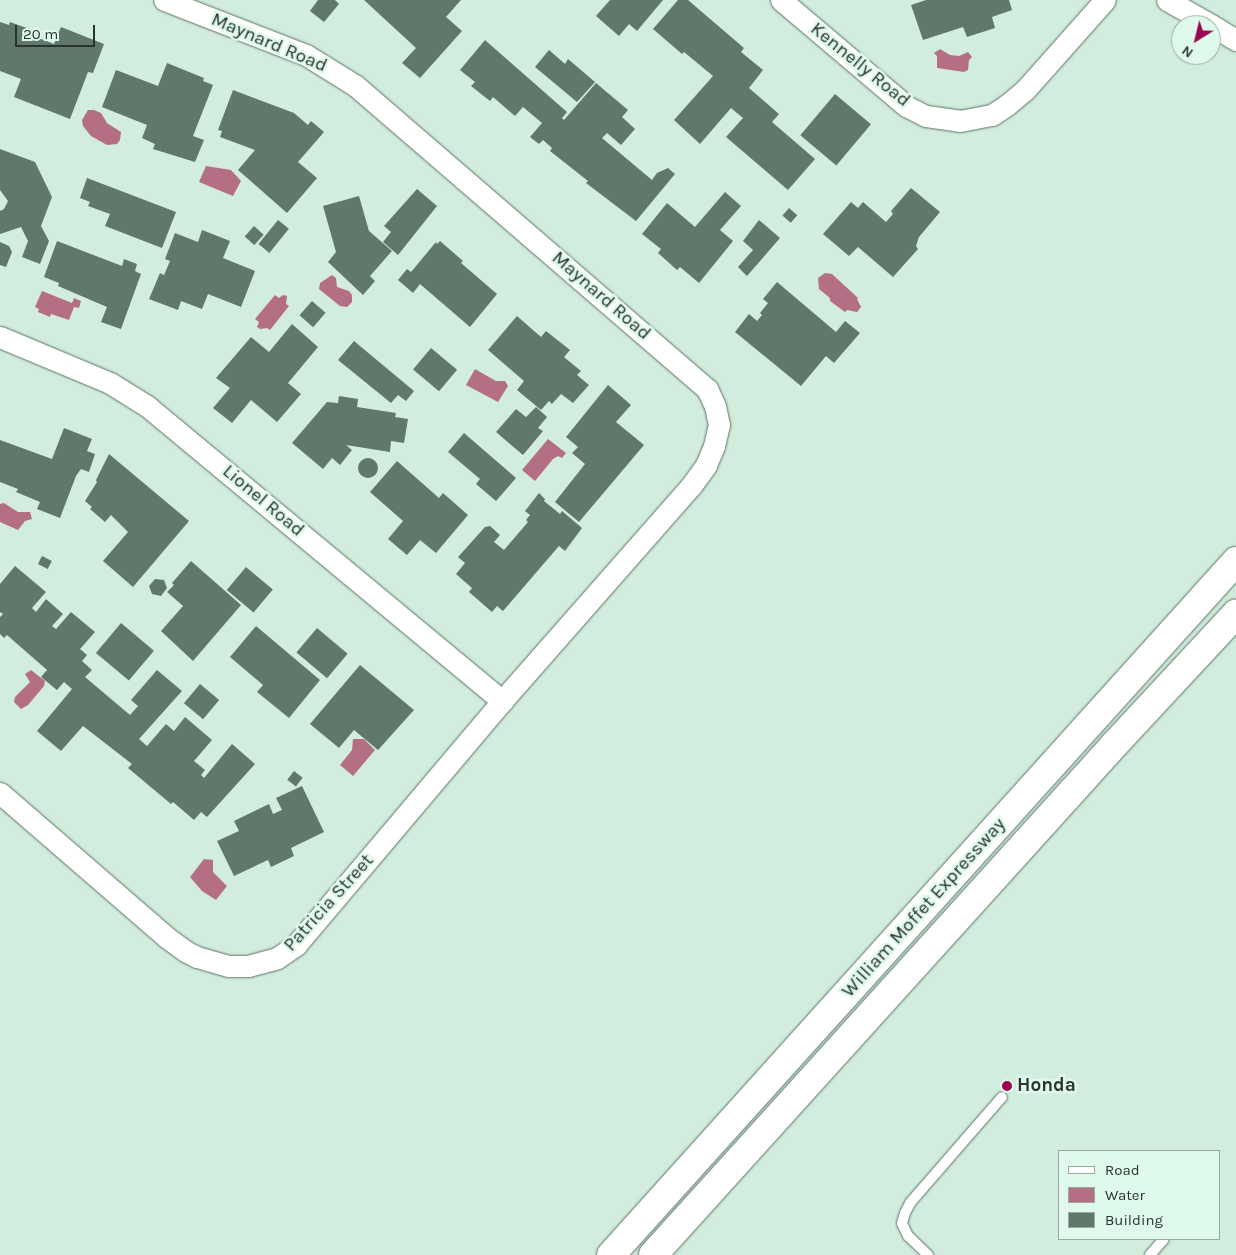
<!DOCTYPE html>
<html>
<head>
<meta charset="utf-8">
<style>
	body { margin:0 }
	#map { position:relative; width:1236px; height:1255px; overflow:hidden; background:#d2ecdd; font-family:Karla,sans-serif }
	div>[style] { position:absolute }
	.water>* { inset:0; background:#b56f85 }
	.building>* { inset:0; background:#60786b; transform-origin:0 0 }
	.round { border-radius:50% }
	.roads { filter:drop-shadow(0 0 1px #5d7467) drop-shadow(0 0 1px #5d7467) }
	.lane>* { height:10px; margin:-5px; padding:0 5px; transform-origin:5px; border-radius:5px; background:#fff }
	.street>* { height:21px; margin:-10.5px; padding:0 10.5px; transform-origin:10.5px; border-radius:10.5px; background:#fff }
	.primary>* { height:28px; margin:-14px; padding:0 14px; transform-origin:14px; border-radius:14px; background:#fff }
	.dots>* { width:14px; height:14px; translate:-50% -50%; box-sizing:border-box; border:2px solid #dff9ea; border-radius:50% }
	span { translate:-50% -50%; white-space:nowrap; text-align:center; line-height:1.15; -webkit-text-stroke:5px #dff9ea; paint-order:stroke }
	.street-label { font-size:19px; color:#2a342e }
	.poi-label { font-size:19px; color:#2a342e; font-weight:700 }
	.left { translate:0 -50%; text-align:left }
	.legend { position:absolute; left:1058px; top:1150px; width:162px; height:90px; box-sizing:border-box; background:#dff9ea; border:1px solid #97aa9f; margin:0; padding:6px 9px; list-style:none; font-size:15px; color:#2a342e }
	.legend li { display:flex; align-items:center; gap:10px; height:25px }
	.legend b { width:25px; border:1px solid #97aa9f }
	.north { position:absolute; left:1171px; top:15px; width:50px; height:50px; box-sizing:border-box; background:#dff9ea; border:1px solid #97aa9f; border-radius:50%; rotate:216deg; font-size:14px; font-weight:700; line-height:20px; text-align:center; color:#2a342e }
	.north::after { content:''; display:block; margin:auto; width:18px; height:22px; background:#9c0552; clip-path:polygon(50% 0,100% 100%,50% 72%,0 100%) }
	.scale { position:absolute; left:15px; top:25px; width:80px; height:22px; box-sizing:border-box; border:2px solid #2a342e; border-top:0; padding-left:6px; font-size:15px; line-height:18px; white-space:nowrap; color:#2a342e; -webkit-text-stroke:4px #dff9ea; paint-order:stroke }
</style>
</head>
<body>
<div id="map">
	<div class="water">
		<i style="clip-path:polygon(940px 49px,950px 55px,959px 56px,968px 52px,972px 57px,969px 60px,968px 70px,964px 72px,937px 68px,937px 56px,934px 53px)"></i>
		<i style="clip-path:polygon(88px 110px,94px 110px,101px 113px,107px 123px,121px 132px,120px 140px,117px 144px,107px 145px,91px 136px,83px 126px,82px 120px)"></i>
		<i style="clip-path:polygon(206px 166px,231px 170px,241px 181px,233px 196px,199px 182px)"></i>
		<i style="clip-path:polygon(825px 273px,832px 274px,858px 298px,857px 299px,861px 307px,857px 312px,847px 310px,845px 312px,830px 301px,830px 298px,819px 289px,818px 278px)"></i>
		<i style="clip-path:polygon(332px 275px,336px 278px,337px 287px,349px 291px,352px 295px,352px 302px,347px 307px,340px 306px,319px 289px,320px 283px)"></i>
		<i style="clip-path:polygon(42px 291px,72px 303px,74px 298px,81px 301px,79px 308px,74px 307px,69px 320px,51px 314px,50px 317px,38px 312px,39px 309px,35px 307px)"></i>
		<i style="clip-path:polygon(275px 295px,279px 298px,283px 295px,287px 296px,286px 304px,289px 306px,270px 330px,267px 328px,260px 329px,257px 327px,259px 322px,255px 319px)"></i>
		<i style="clip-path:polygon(475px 369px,496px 381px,505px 381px,508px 386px,498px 402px,466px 385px)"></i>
		<i style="clip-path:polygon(548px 439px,566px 453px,562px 458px,558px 456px,553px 459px,535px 481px,522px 470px)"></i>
		<i style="clip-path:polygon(4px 503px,18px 512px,30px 512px,32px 519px,25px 521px,18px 530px,0 522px,0 504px)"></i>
		<i style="clip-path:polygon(31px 670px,45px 681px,44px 686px,28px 705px,21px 709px,14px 702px,15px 697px,30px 682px,25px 674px)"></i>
		<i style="clip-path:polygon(353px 739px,364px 739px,375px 750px,353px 776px,340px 765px,352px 750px)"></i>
		<i style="clip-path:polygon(204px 859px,213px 860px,213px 872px,227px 886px,216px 900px,202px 891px,190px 877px)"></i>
	</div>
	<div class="building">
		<i style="clip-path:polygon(318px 0,335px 0,339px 4px,324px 22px,310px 11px)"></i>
		<i style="clip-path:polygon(364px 0,461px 0,446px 17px,462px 31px,420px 78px,402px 63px,416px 48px)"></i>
		<i style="clip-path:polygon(610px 0,663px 0,637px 31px,629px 24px,619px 36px,596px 16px)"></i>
		<i style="clip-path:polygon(678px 0,688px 0,744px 48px,741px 52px,763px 70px,749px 88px,779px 114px,772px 122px,815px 159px,788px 190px,726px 137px,743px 118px,731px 108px,700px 144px,674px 120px,713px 76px,684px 52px,682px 54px,653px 29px)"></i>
		<i style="clip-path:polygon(926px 0,1009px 0,1012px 10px,992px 17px,995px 28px,967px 37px,963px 27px,923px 40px,911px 5px)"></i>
		<i style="clip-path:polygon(0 22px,9px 25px,10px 22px,35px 31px,33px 36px,54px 44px,61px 27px,104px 44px,93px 73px,88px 72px,70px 119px,14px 97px,21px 79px,0 71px)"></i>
		<i style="clip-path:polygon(485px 40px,567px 112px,562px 118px,564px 120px,596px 83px,628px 110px,622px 117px,635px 129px,621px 145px,607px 133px,602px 138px,652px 180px,657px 173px,668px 168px,675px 174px,636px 221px,586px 183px,588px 181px,550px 151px,552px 148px,543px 140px,539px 144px,530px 137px,542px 123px,523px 107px,515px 116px,493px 97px,490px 101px,471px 86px,475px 82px,460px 70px)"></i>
		<i style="clip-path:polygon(549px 50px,565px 64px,568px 59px,595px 82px,577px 102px,535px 67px)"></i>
		<i style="clip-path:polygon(167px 63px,204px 78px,203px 81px,213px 85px,193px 136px,204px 140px,195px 162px,153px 149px,155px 144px,142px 138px,147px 125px,102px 107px,116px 70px,158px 86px)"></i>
		<i style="clip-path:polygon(233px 90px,294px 113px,308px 125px,311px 121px,324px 132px,298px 162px,317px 178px,287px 213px,238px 170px,255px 150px,220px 137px,222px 131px,218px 130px)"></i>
		<i style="left:835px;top:94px;width:47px;height:54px;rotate:40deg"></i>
		<i style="clip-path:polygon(0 149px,35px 162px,52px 197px,41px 226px,49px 241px,40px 264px,22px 257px,28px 241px,21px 227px,0 234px,0 211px,4px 209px,8px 201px,0 190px)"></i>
		<i style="clip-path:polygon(87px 178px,176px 212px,162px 248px,105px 226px,110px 214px,88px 206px,90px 202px,80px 198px)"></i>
		<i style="clip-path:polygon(911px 188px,940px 212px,919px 237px,916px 246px,918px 249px,893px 277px,858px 247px,849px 256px,823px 234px,851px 202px,858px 208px,863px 202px,886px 222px,893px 214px,891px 211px)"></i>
		<i style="clip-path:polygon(417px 189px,437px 206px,398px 255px,383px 242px,391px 232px,384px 226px)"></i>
		<i style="clip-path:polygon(725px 192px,741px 206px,720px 230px,733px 241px,699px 283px,680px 267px,677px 270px,658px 253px,661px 249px,642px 234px,667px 203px,695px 227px)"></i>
		<i style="clip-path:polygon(359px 196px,369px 231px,392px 251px,370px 276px,375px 281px,363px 295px,328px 262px,336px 252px,323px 206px)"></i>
		<i style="left:789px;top:208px;width:11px;height:10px;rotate:41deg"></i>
		<i style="left:278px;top:220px;width:14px;height:31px;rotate:39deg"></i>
		<i style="clip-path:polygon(759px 220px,780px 238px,747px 276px,738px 267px,753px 250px,743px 241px)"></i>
		<i style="left:254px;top:226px;width:13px;height:14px;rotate:42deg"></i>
		<i style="clip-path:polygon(202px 230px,230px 241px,223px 258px,255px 271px,241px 307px,208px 294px,202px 309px,181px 301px,178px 310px,149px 299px,160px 273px,164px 275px,170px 261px,165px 259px,175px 233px,198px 242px)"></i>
		<i style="clip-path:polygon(57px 241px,122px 266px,124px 259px,137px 264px,135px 271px,141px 274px,121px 329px,101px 322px,107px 307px,58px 286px,59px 283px,44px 277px)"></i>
		<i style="clip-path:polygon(440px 241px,463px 261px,461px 263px,497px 294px,470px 327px,420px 284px,413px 293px,398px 280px,407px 269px,411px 272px,436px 242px,437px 244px)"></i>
		<i style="clip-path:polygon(0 242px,9px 246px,12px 252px,6px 267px,0 265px)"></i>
		<i style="clip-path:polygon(777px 282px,836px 332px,845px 321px,860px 333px,834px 363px,826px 356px,801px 386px,735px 332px,749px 314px,757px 321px,762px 315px,760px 313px,768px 303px,763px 299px)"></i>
		<i style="left:312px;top:301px;width:18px;height:19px;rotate:41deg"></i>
		<i style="clip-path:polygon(517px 316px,541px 337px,546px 331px,570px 350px,564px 357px,581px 371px,577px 375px,589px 385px,573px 403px,561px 394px,552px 404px,549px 401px,541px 410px,517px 390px,524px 381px,488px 350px)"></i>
		<i style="clip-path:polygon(292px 324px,318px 347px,288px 383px,301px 394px,277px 422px,251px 400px,232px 423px,213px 408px,230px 388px,216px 378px,251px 337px,269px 352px)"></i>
		<i style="clip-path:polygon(354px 341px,414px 391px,406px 401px,398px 395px,391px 403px,338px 360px)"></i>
		<i style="left:431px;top:348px;width:34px;height:28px;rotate:40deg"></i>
		<i style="clip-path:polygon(608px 385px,631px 405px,616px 422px,644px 445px,579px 522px,555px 502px,585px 464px,572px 453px,578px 447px,566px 437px)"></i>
		<i style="clip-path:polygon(339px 396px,358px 399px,357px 407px,396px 413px,395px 417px,408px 419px,404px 443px,391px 441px,390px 452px,346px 445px,352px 450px,340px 465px,332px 458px,323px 469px,292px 443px,327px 402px,338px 403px)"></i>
		<i style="clip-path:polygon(536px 407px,547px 417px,538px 428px,543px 431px,523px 455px,496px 432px,516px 409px,526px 417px)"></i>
		<i style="clip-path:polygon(64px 428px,92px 439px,87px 451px,95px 454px,89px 472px,81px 469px,76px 476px,60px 518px,37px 509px,40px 502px,16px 492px,18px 489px,0 482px,0 440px,52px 459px)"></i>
		<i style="clip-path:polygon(464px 433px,516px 478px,496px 501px,476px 484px,480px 479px,448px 452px)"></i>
		<i style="clip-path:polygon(109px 454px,189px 521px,133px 587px,103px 561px,128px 532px,111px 515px,105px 522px,90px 509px,92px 507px,85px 501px,97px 482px,96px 480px)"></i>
		<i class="round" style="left:358px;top:458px;width:20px;height:20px"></i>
		<i style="clip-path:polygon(397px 461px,439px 498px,443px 493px,468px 515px,436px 553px,420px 540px,407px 555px,388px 539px,403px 521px,370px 492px)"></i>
		<i style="clip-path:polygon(539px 493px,545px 499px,544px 501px,560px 514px,562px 511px,582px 528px,565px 551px,559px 546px,503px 611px,497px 606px,492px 612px,469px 592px,472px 588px,456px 574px,465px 563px,458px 557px,485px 527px,490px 526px,500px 535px,494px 542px,504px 550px,528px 522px,526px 520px,530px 515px,525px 511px)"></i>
		<i style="left:42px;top:556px;width:11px;height:9px;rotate:27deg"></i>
		<i style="clip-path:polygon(191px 561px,241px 605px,193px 661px,161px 631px,183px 606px,167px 592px,174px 585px,172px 583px)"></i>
		<i style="clip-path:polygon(15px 566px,46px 592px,32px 608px,36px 612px,46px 599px,63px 614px,52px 626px,56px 629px,71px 612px,95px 632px,80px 649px,87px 655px,82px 661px,92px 670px,85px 677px,130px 715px,138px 706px,131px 700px,157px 670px,182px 691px,139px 739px,147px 746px,166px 724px,174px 731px,185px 717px,212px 740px,194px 761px,205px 770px,201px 775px,204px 778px,232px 744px,255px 764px,207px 817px,201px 812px,194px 820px,173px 802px,171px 804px,128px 768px,132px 764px,83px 726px,61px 751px,37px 731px,72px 689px,64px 682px,57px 690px,41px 677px,47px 670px,7px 635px,4px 638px,0 634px,0 617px,3px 614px,0 612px,0 584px)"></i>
		<i style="left:246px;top:567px;width:35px;height:30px;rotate:40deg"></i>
		<i style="clip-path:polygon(155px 579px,164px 580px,167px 588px,161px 596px,152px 594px,149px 586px)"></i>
		<i style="left:121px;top:623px;width:43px;height:39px;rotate:40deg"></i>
		<i style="clip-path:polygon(256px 626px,320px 680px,289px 718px,257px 692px,263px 685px,230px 657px)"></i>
		<i style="left:317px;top:628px;width:40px;height:32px;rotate:40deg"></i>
		<i style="clip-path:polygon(360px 665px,414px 710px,378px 750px,354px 730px,339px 748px,310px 724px)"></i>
		<i style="left:200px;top:684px;width:25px;height:25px;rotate:40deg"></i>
		<i style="left:294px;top:771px;width:11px;height:11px;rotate:38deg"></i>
		<i style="clip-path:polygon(302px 786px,324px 832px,291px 848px,294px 856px,271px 867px,268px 860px,234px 876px,217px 841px,239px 831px,234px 821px,269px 804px,273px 814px,282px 810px,276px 798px)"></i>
	</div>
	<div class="roads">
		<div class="lane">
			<i style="left:928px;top:1255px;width:28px;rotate:-136deg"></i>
			<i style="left:908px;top:1236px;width:14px;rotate:-115deg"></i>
			<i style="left:902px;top:1223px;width:10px;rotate:-73deg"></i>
			<i style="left:905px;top:1213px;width:11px;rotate:-63deg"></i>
			<i style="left:910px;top:1203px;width:140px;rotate:-49deg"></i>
			<i style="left:1150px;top:1255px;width:21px;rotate:-49deg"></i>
		</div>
		<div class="street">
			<i style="left:781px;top:0;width:164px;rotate:40.3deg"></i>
			<i style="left:906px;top:106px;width:22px;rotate:27deg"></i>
			<i style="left:926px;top:116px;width:34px;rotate:8deg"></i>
			<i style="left:960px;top:121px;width:33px;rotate:-11deg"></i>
			<i style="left:992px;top:115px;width:18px;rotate:-34deg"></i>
			<i style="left:1007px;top:105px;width:23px;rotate:-40deg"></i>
			<i style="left:1025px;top:90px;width:120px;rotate:-48.4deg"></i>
			<i style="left:1167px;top:0;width:51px;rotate:29.6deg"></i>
			<i style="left:1211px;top:25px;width:29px;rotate:31deg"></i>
			<i style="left:0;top:337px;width:119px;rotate:22.7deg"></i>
			<i style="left:110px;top:383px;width:44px;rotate:31.9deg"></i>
			<i style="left:147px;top:406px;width:462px;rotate:39.7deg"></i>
			<i style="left:0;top:793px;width:220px;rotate:40.9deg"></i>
			<i style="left:166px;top:937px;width:24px;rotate:36deg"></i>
			<i style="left:185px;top:951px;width:13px;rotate:27deg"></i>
			<i style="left:197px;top:957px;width:33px;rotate:16deg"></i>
			<i style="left:229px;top:966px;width:19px"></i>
			<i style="left:248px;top:966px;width:30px;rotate:-15deg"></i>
			<i style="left:277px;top:958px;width:23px;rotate:-34deg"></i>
			<i style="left:296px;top:945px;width:319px;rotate:-49.8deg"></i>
			<i style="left:502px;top:701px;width:286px;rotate:-48.7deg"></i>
			<i style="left:691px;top:486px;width:26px;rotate:-54deg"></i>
			<i style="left:706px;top:465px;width:21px;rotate:-67deg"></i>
			<i style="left:714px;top:446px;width:22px;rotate:-77deg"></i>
			<i style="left:719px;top:425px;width:19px;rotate:-102deg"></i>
			<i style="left:715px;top:406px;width:19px;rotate:-115deg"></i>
			<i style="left:707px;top:389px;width:464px;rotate:-139.2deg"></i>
			<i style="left:356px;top:86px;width:59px;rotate:-148.2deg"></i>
			<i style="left:306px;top:55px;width:152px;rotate:-158.8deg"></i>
		</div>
		<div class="primary">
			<i style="left:611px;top:1255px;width:934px;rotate:-47.99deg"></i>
			<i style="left:653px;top:1255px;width:689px;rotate:-47.88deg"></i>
			<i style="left:1115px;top:744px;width:178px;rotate:-47.1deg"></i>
		</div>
	</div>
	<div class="dots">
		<i style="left:1007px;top:1086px;background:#9c0552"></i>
	</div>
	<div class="street-label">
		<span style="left:269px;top:43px;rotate:23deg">Maynard Road</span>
		<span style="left:860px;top:65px;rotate:39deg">Kennelly Road</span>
		<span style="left:601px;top:296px;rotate:41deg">Maynard Road</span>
		<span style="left:263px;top:501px;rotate:40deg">Lionel Road</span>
		<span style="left:329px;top:903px;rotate:-48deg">Patricia Street</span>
		<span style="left:924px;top:908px;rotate:-48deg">William Moffet Expressway</span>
	</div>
	<div class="poi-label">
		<span class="left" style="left:1017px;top:1086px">Honda</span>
	</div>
	<ul class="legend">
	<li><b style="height:6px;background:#fff"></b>Road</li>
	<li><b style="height:14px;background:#b56f85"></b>Water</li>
	<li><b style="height:14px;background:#60786b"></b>Building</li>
	</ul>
	<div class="north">N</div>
	<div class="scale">20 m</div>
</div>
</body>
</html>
